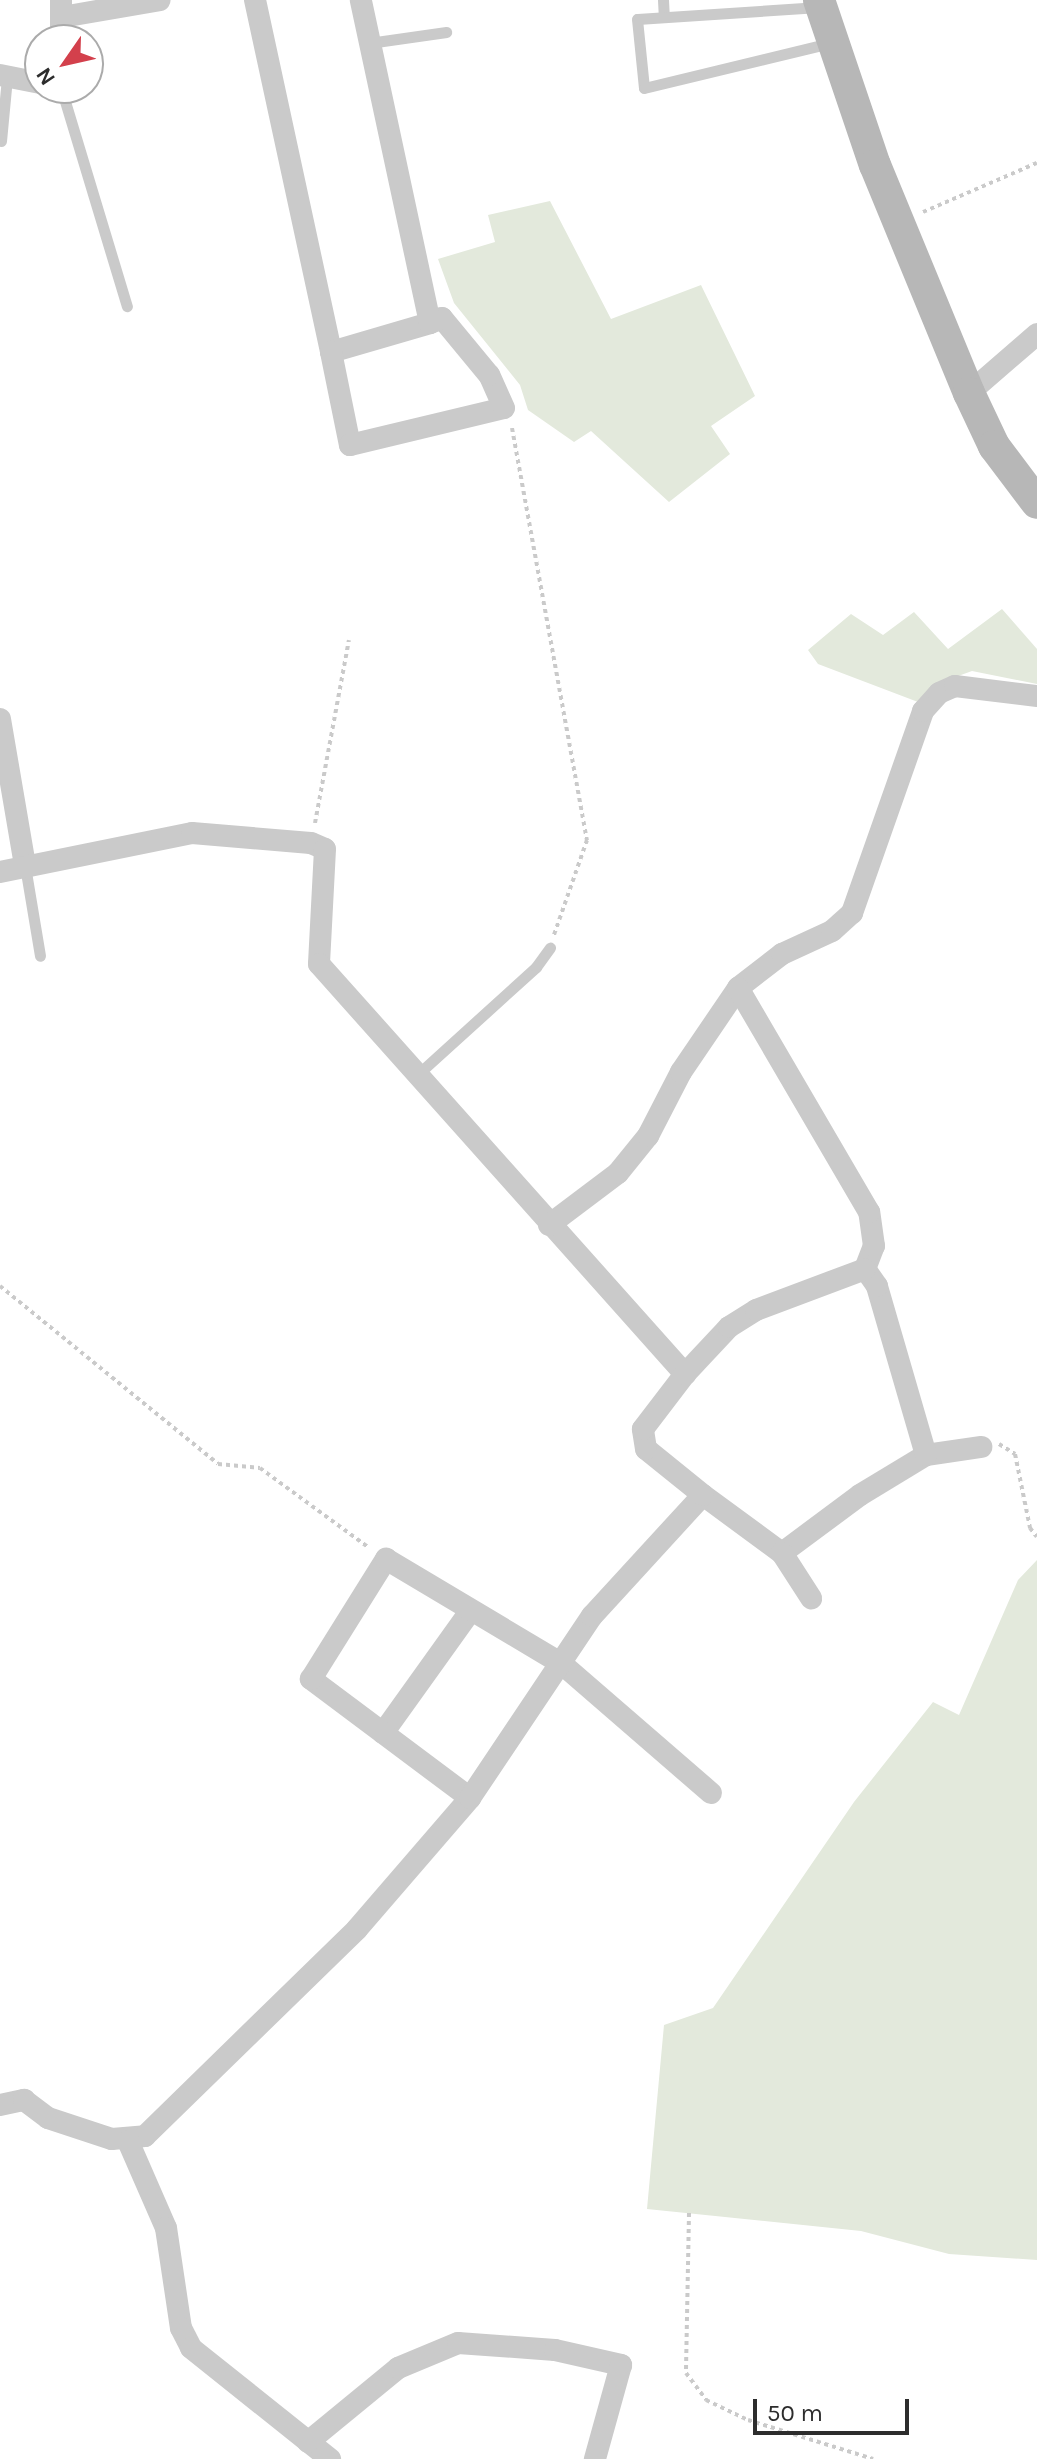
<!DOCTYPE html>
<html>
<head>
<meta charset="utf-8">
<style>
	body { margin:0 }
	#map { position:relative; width:1037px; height:2459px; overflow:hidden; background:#fff; font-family:Karla,sans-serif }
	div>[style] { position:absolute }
	.green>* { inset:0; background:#e3e9dc }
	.path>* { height:4px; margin-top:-2px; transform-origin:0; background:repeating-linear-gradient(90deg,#cacaca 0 4px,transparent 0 8px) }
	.lane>* { height:11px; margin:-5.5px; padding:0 5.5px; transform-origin:5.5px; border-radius:5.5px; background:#cacaca }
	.street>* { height:22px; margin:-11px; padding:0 11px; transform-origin:11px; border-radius:11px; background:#cacaca }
	.secondary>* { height:32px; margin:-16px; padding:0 16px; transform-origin:16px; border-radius:16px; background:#b7b7b7 }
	span { translate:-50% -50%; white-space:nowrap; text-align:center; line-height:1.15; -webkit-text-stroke:8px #fff; paint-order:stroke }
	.north { position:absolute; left:24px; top:24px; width:80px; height:80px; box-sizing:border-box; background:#fff; border:2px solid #ababab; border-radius:50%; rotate:236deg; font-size:22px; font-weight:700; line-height:32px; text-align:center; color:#2d2d2d }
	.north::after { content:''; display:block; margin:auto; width:28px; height:36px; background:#d3404c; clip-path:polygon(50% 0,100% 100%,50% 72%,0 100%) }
	.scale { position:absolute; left:753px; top:2399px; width:156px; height:36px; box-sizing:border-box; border:4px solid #2d2d2d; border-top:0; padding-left:10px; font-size:24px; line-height:28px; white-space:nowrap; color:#2d2d2d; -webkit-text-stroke:6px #fff; paint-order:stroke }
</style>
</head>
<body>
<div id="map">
	<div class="green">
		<i style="clip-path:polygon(550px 201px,611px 319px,701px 285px,755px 396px,711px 426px,730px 454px,669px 502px,591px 431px,574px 442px,528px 410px,520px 385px,454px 303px,438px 259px,495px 242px,488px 215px)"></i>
		<i style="clip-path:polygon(1002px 609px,1037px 649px,1037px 684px,972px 671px,936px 684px,918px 702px,818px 664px,808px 650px,851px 614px,883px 635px,914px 612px,948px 649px)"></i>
		<i style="clip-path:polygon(1037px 1560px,1037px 2260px,949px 2254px,861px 2231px,647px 2209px,664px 2025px,713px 2008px,854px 1802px,933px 1702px,959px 1715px,1018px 1580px)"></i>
	</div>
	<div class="path">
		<i style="left:923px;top:212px;width:124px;rotate:-23.3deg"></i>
		<i style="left:512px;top:428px;width:419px;rotate:79.7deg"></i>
		<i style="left:587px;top:840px;width:101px;rotate:109.2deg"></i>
		<i style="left:315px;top:823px;width:186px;rotate:-79.5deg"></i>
		<i style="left:0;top:1286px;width:281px;rotate:39.2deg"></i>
		<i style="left:218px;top:1464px;width:42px;rotate:5.4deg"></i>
		<i style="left:260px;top:1468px;width:134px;rotate:36.2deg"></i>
		<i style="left:999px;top:1444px;width:19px;rotate:32deg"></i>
		<i style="left:1015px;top:1454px;width:76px;rotate:78.5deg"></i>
		<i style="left:1030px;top:1528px;width:11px;rotate:52deg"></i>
		<i style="left:689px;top:2213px;width:160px;rotate:91.1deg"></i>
		<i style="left:686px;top:2373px;width:34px;rotate:53deg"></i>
		<i style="left:706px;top:2400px;width:47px;rotate:25.5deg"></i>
		<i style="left:748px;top:2420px;width:131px;rotate:17.3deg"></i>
	</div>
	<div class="lane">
		<i style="left:663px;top:0;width:17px;rotate:87deg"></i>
		<i style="left:819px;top:7px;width:182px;rotate:176.2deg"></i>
		<i style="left:637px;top:19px;width:69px;rotate:84.2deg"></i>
		<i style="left:644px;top:88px;width:191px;rotate:-13.6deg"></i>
		<i style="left:369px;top:43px;width:78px;rotate:-8.1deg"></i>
		<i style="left:61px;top:88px;width:228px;rotate:73.2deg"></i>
		<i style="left:1px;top:141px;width:63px;rotate:-84.6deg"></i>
		<i style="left:25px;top:866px;width:91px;rotate:80.5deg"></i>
		<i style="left:417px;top:1075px;width:161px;rotate:-42.2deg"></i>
		<i style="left:536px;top:967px;width:24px;rotate:-54deg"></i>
	</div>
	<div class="street">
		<i style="left:255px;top:0;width:360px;rotate:77.8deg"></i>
		<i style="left:331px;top:352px;width:103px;rotate:-16.3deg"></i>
		<i style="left:62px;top:17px;width:99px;rotate:-9.8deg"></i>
		<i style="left:61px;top:40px;width:40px;rotate:-90deg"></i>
		<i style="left:0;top:75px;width:41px;rotate:11.3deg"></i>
		<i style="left:331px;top:352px;width:95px;rotate:78.5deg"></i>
		<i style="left:350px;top:445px;width:158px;rotate:-13.5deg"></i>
		<i style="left:504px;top:408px;width:36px;rotate:-114deg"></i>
		<i style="left:489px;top:375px;width:74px;rotate:-129.5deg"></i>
		<i style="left:442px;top:318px;width:13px;rotate:157deg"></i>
		<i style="left:430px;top:323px;width:330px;rotate:-102.1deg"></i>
		<i style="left:969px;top:393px;width:90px;rotate:-40.9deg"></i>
		<i style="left:0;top:719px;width:149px;rotate:80.3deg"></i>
		<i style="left:0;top:872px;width:196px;rotate:-11.5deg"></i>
		<i style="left:192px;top:833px;width:119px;rotate:4.8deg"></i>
		<i style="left:311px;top:843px;width:15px;rotate:23deg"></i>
		<i style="left:325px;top:849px;width:115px;rotate:93deg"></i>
		<i style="left:319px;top:964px;width:550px;rotate:48.25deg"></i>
		<i style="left:549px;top:1225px;width:86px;rotate:-37deg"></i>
		<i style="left:618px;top:1173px;width:48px;rotate:-51deg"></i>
		<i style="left:648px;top:1136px;width:72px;rotate:-62.7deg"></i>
		<i style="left:681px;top:1072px;width:102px;rotate:-55.8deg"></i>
		<i style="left:738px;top:988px;width:56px;rotate:-37.7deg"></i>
		<i style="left:782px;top:954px;width:55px;rotate:-24.7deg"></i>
		<i style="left:832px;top:931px;width:27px;rotate:-42deg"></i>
		<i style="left:852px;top:913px;width:214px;rotate:-70.6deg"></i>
		<i style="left:923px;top:711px;width:24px;rotate:-48deg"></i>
		<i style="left:939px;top:693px;width:17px;rotate:-24deg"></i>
		<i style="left:955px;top:686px;width:83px;rotate:7deg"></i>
		<i style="left:926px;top:1455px;width:56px;rotate:-8.3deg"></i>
		<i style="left:703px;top:1495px;width:98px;rotate:36.3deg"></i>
		<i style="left:782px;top:1553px;width:97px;rotate:-36.6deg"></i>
		<i style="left:860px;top:1495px;width:77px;rotate:-31.2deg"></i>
		<i style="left:926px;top:1455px;width:176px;rotate:-106.2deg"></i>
		<i style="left:877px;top:1286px;width:21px;rotate:-125deg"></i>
		<i style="left:865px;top:1269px;width:25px;rotate:-69deg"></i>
		<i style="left:874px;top:1246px;width:34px;rotate:-98deg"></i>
		<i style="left:869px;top:1212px;width:259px;rotate:-120.3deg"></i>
		<i style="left:782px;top:1553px;width:54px;rotate:57.2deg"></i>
		<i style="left:383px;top:1733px;width:151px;rotate:-54.4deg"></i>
		<i style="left:470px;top:1798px;width:199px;rotate:-143.2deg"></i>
		<i style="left:311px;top:1679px;width:142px;rotate:-58deg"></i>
		<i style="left:386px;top:1559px;width:205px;rotate:30.8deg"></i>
		<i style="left:562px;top:1664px;width:197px;rotate:40.9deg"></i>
		<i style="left:0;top:2105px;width:25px;rotate:-12deg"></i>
		<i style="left:24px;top:2100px;width:30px;rotate:37deg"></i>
		<i style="left:48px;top:2118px;width:67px;rotate:18.2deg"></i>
		<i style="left:112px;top:2139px;width:33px;rotate:-5deg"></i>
		<i style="left:145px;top:2136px;width:296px;rotate:-44.3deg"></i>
		<i style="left:357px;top:1929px;width:173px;rotate:-49.2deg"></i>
		<i style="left:470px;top:1798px;width:219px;rotate:-56.2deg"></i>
		<i style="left:592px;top:1616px;width:164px;rotate:-47.5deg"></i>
		<i style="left:703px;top:1495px;width:73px;rotate:-141.1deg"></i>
		<i style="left:646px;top:1449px;width:20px;rotate:-99deg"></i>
		<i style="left:643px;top:1429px;width:69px;rotate:-52.6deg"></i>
		<i style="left:685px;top:1374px;width:64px;rotate:-46.9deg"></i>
		<i style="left:729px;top:1327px;width:32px;rotate:-32deg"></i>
		<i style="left:756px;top:1310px;width:116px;rotate:-20.6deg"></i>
		<i style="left:128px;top:2141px;width:95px;rotate:66.4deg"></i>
		<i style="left:166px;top:2228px;width:101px;rotate:81.5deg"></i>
		<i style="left:181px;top:2328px;width:22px;rotate:63deg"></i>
		<i style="left:191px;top:2348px;width:178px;rotate:38.6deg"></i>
		<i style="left:308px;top:2442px;width:117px;rotate:-39.4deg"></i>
		<i style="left:398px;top:2368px;width:65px;rotate:-22.6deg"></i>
		<i style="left:458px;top:2343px;width:97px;rotate:4.1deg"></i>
		<i style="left:555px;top:2350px;width:68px;rotate:12.8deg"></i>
		<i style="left:621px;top:2365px;width:98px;rotate:105.5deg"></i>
	</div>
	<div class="secondary">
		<i style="left:819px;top:0;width:174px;rotate:71.3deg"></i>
		<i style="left:875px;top:165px;width:247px;rotate:67.6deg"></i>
		<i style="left:969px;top:393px;width:59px;rotate:64.7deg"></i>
		<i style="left:994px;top:446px;width:71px;rotate:53deg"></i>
	</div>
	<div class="north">N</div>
	<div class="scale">50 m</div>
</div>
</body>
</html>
